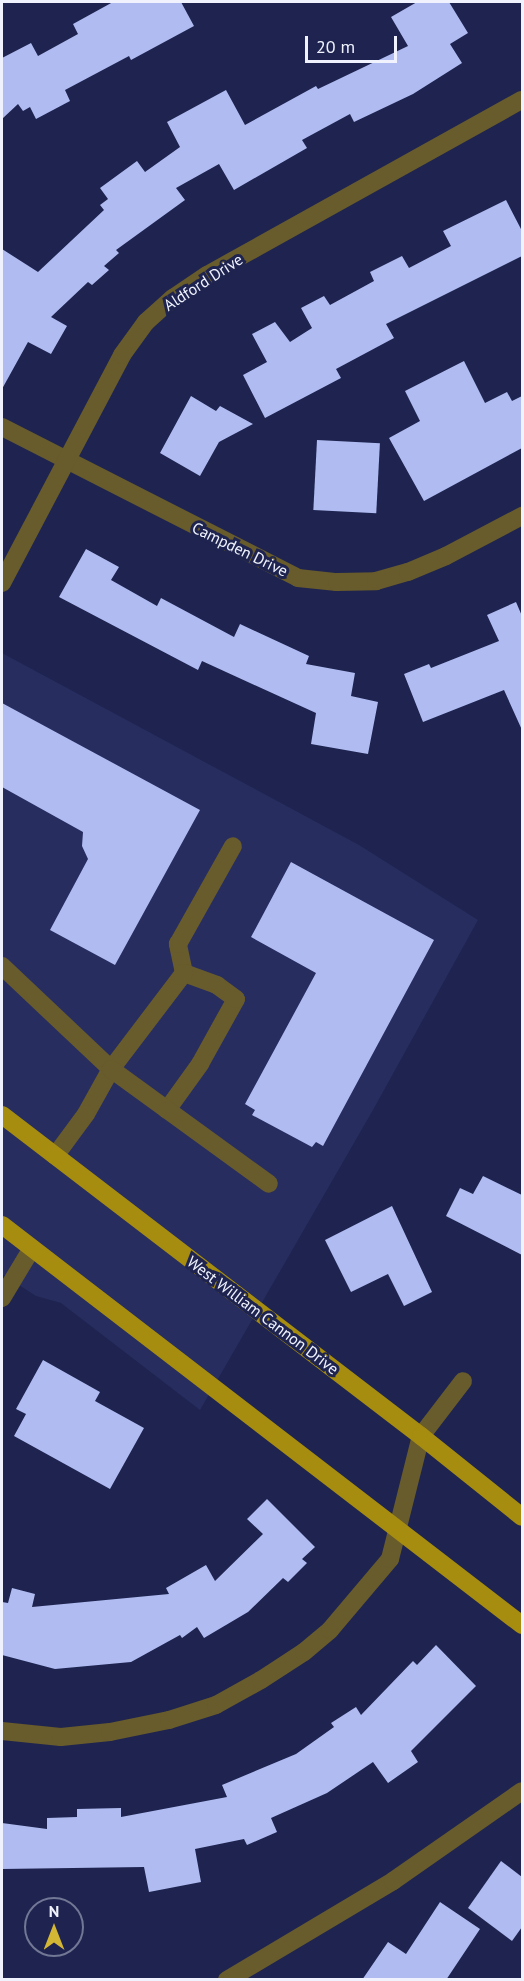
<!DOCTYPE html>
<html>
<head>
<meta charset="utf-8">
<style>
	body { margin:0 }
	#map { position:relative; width:524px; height:1981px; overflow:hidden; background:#1e244f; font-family:"PT Sans",sans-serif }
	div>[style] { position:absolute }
	.built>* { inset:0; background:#272d5f }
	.building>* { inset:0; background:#afbbf1; transform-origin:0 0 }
	.minor>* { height:18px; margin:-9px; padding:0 9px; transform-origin:9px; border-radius:9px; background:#685b2c }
	.major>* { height:18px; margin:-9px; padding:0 9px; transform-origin:9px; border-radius:9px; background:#a68c0f }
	span { translate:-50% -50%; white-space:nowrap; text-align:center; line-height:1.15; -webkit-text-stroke:6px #1e244f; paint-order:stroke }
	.street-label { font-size:16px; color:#f0f3fe }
	.frame { position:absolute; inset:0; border:3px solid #f0f3fe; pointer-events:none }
	.north { position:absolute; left:24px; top:1897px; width:60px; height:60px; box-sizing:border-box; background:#1e244f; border:2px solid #727795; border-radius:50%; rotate:0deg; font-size:16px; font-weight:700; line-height:24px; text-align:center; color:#f0f3fe }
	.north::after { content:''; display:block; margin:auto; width:21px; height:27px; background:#d4b635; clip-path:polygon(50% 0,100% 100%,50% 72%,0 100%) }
	.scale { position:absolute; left:305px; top:36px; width:92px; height:27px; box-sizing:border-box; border:3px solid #f0f3fe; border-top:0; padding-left:8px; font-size:18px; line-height:21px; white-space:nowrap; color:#f0f3fe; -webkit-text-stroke:4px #1e244f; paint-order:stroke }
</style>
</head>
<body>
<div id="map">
	<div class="built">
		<i style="clip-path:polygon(2px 653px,359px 845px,478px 920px,373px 1110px,200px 1410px,61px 1303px,36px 1296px,2px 1274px)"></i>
	</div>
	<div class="building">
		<i style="clip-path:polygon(113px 2px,181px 2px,194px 26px,131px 60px,129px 56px,65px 90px,70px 101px,36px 119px,30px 107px,23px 111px,18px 104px,2px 119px,2px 58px,31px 43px,38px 56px,78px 34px,73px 24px)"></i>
		<i style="clip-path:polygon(417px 2px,449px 2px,468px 33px,450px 44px,462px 63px,413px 94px,354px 122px,350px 114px,302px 140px,307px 148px,234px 190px,219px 164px,176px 188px,185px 200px,116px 250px,119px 253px,104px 266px,109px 270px,92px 285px,88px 282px,51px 317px,67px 326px,51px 354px,28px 342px,2px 389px,2px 249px,38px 272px,104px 210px,100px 205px,108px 199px,100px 188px,137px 161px,145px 172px,180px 147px,167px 122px,226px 90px,245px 125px,316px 86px,318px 89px,408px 46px,391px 17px)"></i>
		<i style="clip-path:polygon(506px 200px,522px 231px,522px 256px,386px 324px,394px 338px,336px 369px,341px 378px,265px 418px,243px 375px,267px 362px,252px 334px,275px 322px,290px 342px,312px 328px,301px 308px,324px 296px,330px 305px,374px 281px,370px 272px,402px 256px,409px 268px,451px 246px,443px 231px)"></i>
		<i style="clip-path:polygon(464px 361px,485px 403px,507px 392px,512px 401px,522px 396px,522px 448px,424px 501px,389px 438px,420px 421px,405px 391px)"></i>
		<i style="clip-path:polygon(191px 396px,216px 411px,220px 406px,253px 424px,219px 442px,200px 476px,160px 453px)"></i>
		<i style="left:317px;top:440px;width:63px;height:70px;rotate:3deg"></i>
		<i style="clip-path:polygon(86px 549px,119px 567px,111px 580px,157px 606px,161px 598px,234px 637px,240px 624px,309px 656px,306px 664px,355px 673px,351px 696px,378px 702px,368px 754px,311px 744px,316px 713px,202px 661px,198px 670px,59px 597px)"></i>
		<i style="clip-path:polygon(516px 602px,522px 616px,522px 730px,504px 690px,423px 722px,404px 674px,429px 664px,431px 668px,499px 641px,487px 615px)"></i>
		<i style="clip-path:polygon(2px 703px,200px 810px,115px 965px,50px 930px,88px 859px,82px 846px,83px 832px,2px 787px)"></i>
		<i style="clip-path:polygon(291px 862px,434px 940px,323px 1146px,316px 1142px,312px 1147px,252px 1115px,255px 1110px,245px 1104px,316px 973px,251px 937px)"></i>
		<i style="clip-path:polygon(483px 1176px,522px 1195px,522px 1255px,446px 1216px,460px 1188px,473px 1194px)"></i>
		<i style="clip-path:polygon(392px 1206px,432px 1292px,404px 1306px,388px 1274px,351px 1292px,325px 1240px)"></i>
		<i style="clip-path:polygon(43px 1360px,100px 1392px,95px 1401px,144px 1428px,110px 1489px,14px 1436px,26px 1414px,16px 1409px)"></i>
		<i style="clip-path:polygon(267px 1499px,315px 1547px,302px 1559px,307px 1563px,288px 1582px,283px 1578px,248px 1612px,204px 1638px,197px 1627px,182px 1638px,180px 1635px,131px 1662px,55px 1669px,2px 1655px,2px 1602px,8px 1603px,12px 1588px,35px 1594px,32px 1607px,169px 1594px,166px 1588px,206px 1565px,215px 1581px,263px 1534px,247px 1519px)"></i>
		<i style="clip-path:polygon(436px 1645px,476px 1686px,411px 1751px,418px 1762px,388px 1783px,373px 1762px,327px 1793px,271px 1818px,277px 1832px,247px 1845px,244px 1839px,195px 1849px,201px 1882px,149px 1892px,144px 1867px,2px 1869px,2px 1823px,47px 1829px,47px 1818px,77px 1817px,77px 1809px,121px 1808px,121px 1817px,227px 1797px,222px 1785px,296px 1754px,334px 1727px,331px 1723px,356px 1707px,361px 1715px,413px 1661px,417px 1665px)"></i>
		<i style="clip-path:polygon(501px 1861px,522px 1877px,522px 1927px,512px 1941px,468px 1908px)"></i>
		<i style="clip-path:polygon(440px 1902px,480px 1929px,446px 1980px,362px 1980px,388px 1942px,406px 1954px)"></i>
	</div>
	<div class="minor">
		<i style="left:2px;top:427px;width:332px;rotate:27deg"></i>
		<i style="left:298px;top:578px;width:39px;rotate:6deg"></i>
		<i style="left:337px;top:582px;width:39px;rotate:-1deg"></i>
		<i style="left:376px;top:581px;width:33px;rotate:-16deg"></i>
		<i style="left:408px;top:572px;width:41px;rotate:-22.8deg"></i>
		<i style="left:446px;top:556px;width:86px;rotate:-27.8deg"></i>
		<i style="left:2px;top:583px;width:258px;rotate:-62.2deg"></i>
		<i style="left:122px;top:355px;width:41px;rotate:-54deg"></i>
		<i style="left:146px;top:322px;width:36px;rotate:-42deg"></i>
		<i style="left:173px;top:298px;width:41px;rotate:-34.1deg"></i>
		<i style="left:207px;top:275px;width:360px;rotate:-29.1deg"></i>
		<i style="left:2px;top:966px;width:150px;rotate:43.4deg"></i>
		<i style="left:111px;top:1069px;width:51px;rotate:119.1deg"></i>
		<i style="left:86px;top:1114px;width:52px;rotate:126.4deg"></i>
		<i style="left:184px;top:973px;width:30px;rotate:-102deg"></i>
		<i style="left:178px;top:944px;width:112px;rotate:-60.7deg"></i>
		<i style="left:167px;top:1110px;width:57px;rotate:-54.3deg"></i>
		<i style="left:200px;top:1064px;width:74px;rotate:-61deg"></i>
		<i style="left:236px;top:999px;width:24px;rotate:-144deg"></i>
		<i style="left:217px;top:985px;width:35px;rotate:-160deg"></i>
		<i style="left:184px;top:973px;width:121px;rotate:127.2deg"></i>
		<i style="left:111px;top:1069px;width:195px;rotate:36deg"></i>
		<i style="left:2px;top:1298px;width:58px;rotate:-59deg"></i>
		<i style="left:2px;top:1731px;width:59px;rotate:5.8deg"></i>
		<i style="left:61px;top:1737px;width:49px;rotate:-5.8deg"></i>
		<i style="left:110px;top:1732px;width:60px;rotate:-11.5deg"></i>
		<i style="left:169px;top:1720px;width:49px;rotate:-17.7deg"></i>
		<i style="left:216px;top:1705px;width:51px;rotate:-29.1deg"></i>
		<i style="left:261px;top:1680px;width:51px;rotate:-33.1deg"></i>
		<i style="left:304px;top:1652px;width:34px;rotate:-40deg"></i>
		<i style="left:330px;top:1630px;width:93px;rotate:-49.8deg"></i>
		<i style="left:390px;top:1559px;width:127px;rotate:-75.9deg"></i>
		<i style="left:421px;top:1436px;width:69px;rotate:-52.6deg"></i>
		<i style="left:227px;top:1980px;width:193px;rotate:-30.8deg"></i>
		<i style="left:393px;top:1881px;width:157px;rotate:-34.9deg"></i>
	</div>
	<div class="major">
		<i style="left:2px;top:1115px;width:528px;rotate:37.46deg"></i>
		<i style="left:421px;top:1436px;width:129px;rotate:38.7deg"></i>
		<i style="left:2px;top:1225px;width:656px;rotate:37.57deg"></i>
	</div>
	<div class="street-label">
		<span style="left:203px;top:282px;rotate:-33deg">Aldford Drive</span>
		<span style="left:240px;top:549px;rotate:26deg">Campden Drive</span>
		<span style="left:263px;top:1315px;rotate:37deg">West William Cannon Drive</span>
	</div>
	<div class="frame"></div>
	<div class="north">N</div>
	<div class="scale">20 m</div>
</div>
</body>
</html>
